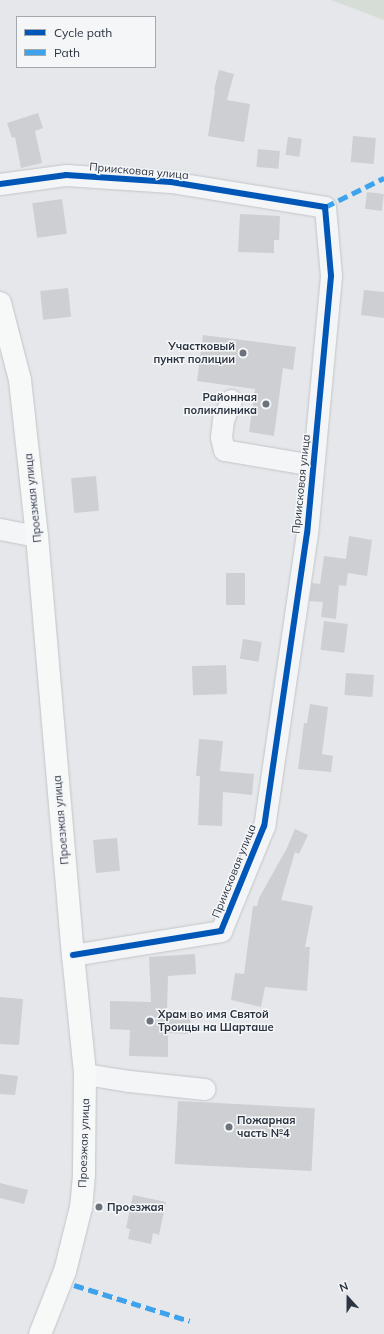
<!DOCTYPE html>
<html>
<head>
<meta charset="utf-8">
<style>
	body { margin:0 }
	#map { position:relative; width:384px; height:1334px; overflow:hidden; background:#e5e7ea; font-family:Mulish,sans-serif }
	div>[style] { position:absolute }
	.green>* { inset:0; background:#d6ddd6 }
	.building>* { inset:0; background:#cecfd2; transform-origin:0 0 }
	.roads { filter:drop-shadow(0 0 1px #c3c5c8) drop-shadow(0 0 1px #c3c5c8) }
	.minor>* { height:21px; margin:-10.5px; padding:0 10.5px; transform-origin:10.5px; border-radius:10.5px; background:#f4f5f6 }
	.major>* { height:22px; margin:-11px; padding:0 11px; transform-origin:11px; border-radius:11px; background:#f7f8f8 }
	.quiet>* { height:5px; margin-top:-2.5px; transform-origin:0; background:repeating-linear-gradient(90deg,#3ea3ec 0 10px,transparent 0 15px) }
	.cycleway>* { height:6px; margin:-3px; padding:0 3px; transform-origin:3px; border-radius:3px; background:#0057b8 }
	.dots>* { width:11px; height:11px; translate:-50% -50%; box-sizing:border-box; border:2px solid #f4f6f8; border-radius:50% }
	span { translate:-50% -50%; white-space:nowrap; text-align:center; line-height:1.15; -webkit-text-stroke:3px #f4f6f8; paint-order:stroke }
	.street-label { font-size:11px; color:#2d3542 }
	.poi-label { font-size:11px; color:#2d3542; font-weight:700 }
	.right { translate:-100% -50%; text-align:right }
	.left { translate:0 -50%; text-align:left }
	.legend { position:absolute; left:16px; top:16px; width:140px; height:52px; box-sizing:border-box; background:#f4f6f8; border:1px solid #a4a9af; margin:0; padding:5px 7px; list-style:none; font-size:12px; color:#2d3542 }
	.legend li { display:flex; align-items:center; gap:8px; height:20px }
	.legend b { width:20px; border:1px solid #a4a9af }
	.north { position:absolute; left:328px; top:1278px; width:40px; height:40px; -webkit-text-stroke:3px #f4f6f8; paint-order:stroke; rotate:339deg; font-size:11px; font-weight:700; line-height:16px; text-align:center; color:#2d3542 }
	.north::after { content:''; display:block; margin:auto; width:14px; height:18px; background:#2d3542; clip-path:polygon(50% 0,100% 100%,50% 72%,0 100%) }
</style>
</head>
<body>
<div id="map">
	<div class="green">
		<i style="clip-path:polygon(331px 0,384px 0,384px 20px)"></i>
	</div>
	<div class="building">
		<i style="clip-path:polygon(219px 70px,234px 74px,227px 100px,250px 104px,244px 142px,208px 136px,215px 91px,214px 90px)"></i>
		<i style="clip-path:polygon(38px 113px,43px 128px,35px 131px,42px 163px,21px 168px,15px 137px,12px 138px,7px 123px)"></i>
		<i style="left:353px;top:136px;width:23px;height:26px;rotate:5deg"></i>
		<i style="left:288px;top:137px;width:14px;height:18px;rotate:8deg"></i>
		<i style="left:258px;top:149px;width:22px;height:18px;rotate:5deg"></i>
		<i style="left:367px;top:192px;width:17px;height:17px;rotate:7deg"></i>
		<i style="left:62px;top:199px;width:35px;height:30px;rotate:82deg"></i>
		<i style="clip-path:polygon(240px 214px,280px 216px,279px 240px,274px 240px,274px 253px,238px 252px)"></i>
		<i style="left:68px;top:288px;width:29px;height:28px;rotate:84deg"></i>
		<i style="clip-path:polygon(364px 290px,384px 292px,384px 318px,361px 315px)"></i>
		<i style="clip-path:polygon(203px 335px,296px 347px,293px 370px,283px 368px,274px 436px,249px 432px,255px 389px,197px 381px)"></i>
		<i style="left:96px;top:476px;width:35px;height:25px;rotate:85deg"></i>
		<i style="clip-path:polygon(349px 536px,372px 540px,367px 576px,348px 573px,346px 586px,339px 585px,336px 619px,321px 617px,323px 602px,309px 601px,312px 583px,320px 584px,324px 556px,346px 559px)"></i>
		<i style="left:226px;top:573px;width:19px;height:32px"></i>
		<i style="left:324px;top:621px;width:24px;height:29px;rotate:7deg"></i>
		<i style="left:243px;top:639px;width:19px;height:20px;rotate:9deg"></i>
		<i style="left:226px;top:665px;width:29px;height:34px;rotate:88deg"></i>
		<i style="left:346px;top:673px;width:28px;height:22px;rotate:4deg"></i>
		<i style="clip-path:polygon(310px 704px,328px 707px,322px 754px,333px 756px,331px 772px,298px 769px,304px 723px,307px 723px)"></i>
		<i style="clip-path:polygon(199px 739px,223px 741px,220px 771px,254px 774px,252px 795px,223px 792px,222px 826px,198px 825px,200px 776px,196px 776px)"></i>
		<i style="clip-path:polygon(295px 829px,308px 835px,299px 854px,295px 852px,281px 900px,313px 906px,305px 947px,310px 947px,307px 991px,265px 987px,261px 1007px,231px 1000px,235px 973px,244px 974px,253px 906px,257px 906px,259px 898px,287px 848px)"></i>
		<i style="left:117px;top:838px;width:33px;height:24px;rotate:85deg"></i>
		<i style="clip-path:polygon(195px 954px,196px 974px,168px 976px,167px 1012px,191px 1012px,190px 1034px,168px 1033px,168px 1057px,129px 1056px,130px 1030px,110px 1029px,110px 1001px,151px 1002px,149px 957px)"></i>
		<i style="clip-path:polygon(0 997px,23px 999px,19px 1045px,0 1044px)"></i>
		<i style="clip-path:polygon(0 1074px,18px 1076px,15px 1095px,0 1094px)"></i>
		<i style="left:178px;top:1101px;width:137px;height:63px;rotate:3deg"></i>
		<i style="clip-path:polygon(0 1183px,28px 1190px,24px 1204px,0 1198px)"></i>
		<i style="clip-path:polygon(133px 1195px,166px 1202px,159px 1235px,153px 1233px,151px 1244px,128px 1239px,130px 1229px,126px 1228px)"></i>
	</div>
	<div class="roads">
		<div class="minor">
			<i style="left:0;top:184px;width:67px;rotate:-7.8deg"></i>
			<i style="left:66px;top:175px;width:105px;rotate:3.8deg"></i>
			<i style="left:171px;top:182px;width:156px;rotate:9.2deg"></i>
			<i style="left:325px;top:207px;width:69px;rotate:85deg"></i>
			<i style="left:331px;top:276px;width:258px;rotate:95.3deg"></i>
			<i style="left:307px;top:533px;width:296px;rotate:98.3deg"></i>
			<i style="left:264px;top:826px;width:113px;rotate:112.3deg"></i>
			<i style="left:221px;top:931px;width:150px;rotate:170.8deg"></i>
			<i style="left:231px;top:400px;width:22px;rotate:112deg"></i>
			<i style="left:223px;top:420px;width:17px;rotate:97deg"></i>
			<i style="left:221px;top:437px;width:13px;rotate:77deg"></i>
			<i style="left:224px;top:450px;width:90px;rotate:9.6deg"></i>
			<i style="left:0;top:529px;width:38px;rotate:11deg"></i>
			<i style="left:85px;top:1074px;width:45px;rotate:9deg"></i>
			<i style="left:129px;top:1081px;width:76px;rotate:6deg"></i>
		</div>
		<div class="major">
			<i style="left:0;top:303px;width:80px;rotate:75.4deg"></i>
			<i style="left:20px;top:380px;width:157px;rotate:83.8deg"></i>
			<i style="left:37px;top:536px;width:421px;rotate:85.1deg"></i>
			<i style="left:73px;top:955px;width:120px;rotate:84.2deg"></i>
			<i style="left:85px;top:1074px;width:101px;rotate:90.6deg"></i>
			<i style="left:84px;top:1175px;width:32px;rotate:95deg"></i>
			<i style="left:81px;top:1207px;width:66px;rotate:104deg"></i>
			<i style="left:65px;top:1271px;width:68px;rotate:111.6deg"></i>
		</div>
	</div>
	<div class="quiet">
		<i style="left:325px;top:207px;width:66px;rotate:-26.2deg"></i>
		<i style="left:74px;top:1285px;width:121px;rotate:17.2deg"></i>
	</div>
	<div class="cycleway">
		<i style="left:0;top:184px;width:67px;rotate:-7.8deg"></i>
		<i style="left:66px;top:175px;width:105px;rotate:3.8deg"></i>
		<i style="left:171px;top:182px;width:156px;rotate:9.2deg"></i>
		<i style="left:325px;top:207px;width:69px;rotate:85deg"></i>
		<i style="left:331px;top:276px;width:258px;rotate:95.3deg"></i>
		<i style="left:307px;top:533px;width:296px;rotate:98.3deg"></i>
		<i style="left:264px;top:826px;width:113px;rotate:112.3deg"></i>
		<i style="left:221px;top:931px;width:150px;rotate:170.8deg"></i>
	</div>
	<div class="dots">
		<i style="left:243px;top:353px;background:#6d737d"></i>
		<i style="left:266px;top:404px;background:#6d737d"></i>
		<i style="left:150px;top:1021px;background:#6d737d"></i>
		<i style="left:229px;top:1127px;background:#6d737d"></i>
		<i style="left:99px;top:1207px;background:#6d737d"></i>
	</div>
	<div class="street-label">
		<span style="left:139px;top:171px;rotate:5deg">Приисковая улица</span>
		<span style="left:301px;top:484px;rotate:-84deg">Приисковая улица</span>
		<span style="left:33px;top:498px;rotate:-96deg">Проезжая улица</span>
		<span style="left:61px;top:820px;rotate:-95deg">Проезжая улица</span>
		<span style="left:234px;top:871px;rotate:-68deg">Приисковая улица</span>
		<span style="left:84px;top:1143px;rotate:-88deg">Проезжая улица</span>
	</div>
	<div class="poi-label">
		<span class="right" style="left:235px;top:353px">Участковый<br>пункт полиции</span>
		<span class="right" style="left:257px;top:404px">Районная<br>поликлиника</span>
		<span class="left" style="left:158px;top:1021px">Храм во имя Святой<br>Троицы на Шарташе</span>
		<span class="left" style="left:237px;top:1127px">Пожарная<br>часть №4</span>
		<span class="left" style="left:107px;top:1207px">Проезжая</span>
	</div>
	<ul class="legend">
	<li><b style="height:5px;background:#0057b8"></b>Cycle path</li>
	<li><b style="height:5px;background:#3ea3ec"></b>Path</li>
	</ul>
	<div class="north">N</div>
</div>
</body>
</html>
